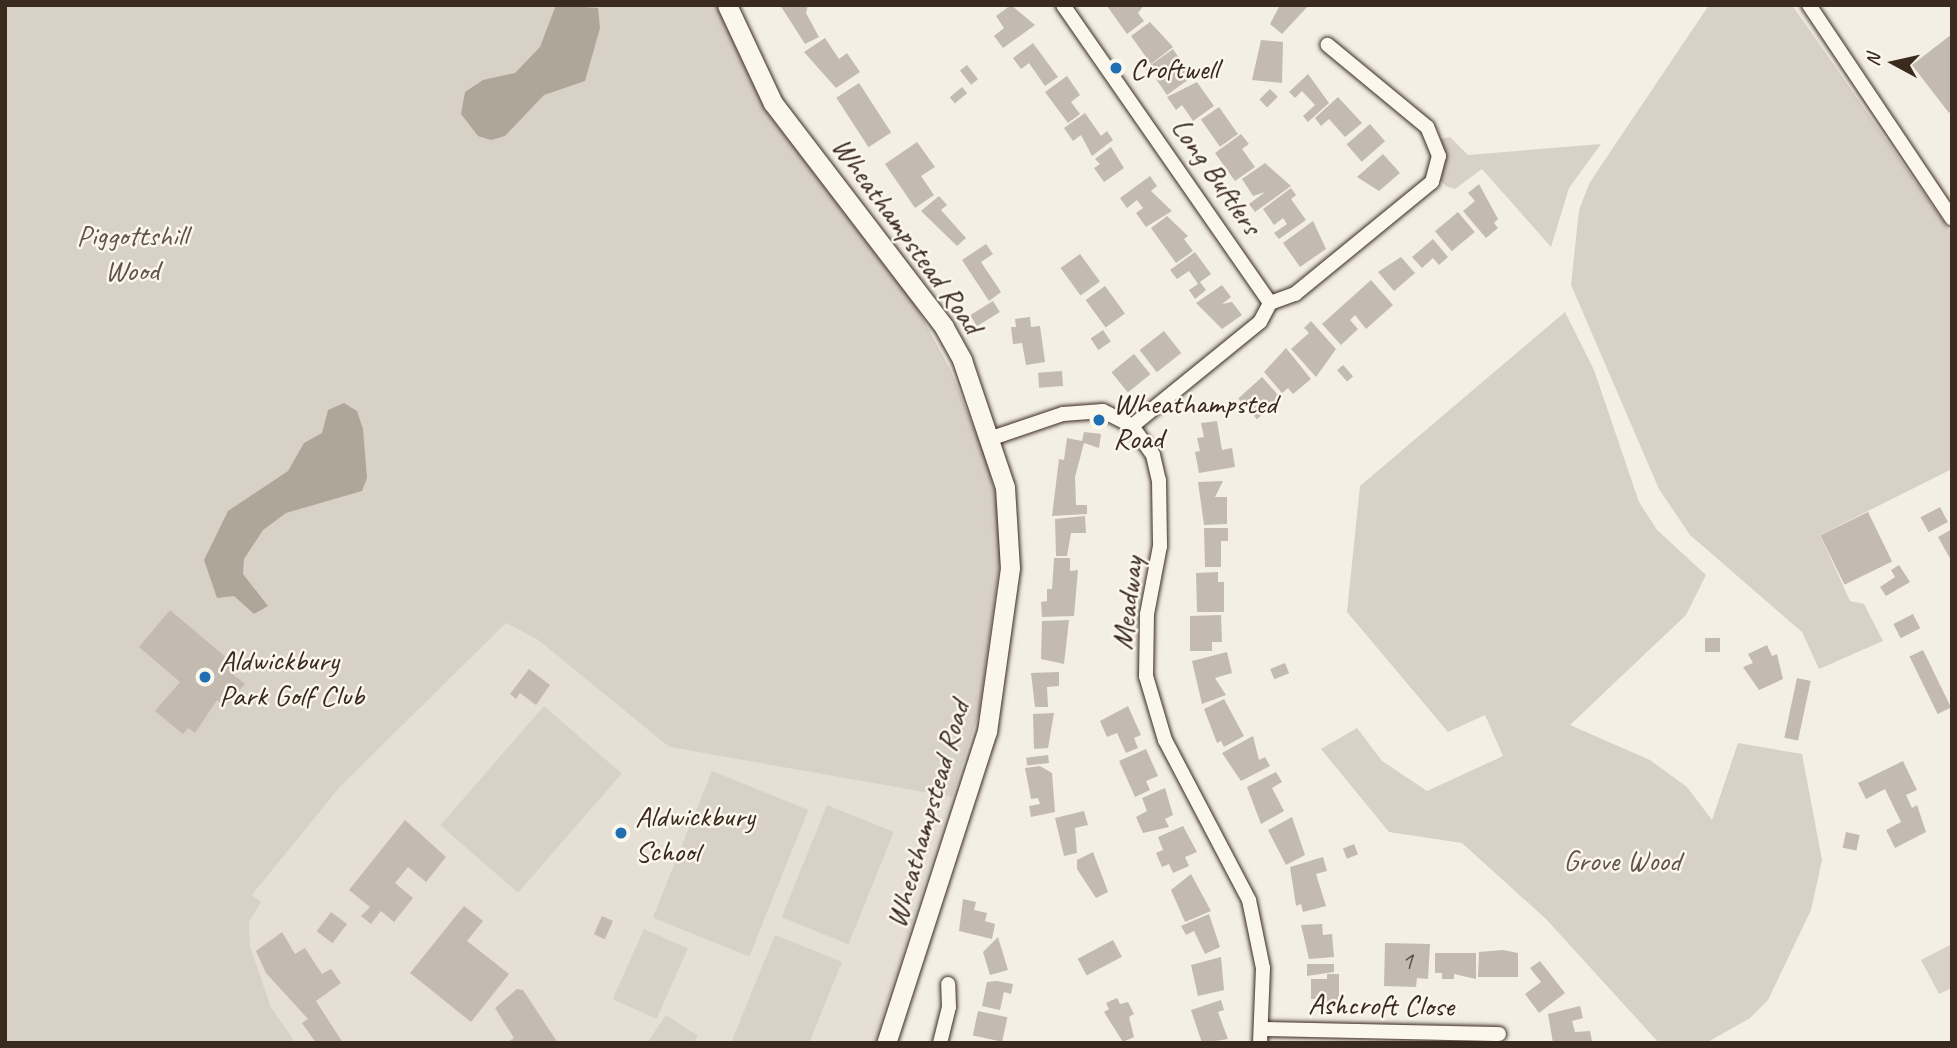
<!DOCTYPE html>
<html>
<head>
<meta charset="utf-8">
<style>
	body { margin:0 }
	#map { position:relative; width:1957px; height:1048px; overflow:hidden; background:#f3efe4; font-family:Caveat,sans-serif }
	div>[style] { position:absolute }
	.built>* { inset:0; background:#e5dfd4 }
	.green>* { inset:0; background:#d8d1c6; transform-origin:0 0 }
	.water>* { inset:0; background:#afa69a }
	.building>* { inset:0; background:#c3bbb0; transform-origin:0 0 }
	.roads { filter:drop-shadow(0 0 2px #3b2a1e) drop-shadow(0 0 2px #3b2a1e) }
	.street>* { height:14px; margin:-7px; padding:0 7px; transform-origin:7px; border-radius:7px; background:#fbf7ec }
	.secondary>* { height:19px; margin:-9.5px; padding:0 9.5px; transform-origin:9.5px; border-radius:9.5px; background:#fbf7ec }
	.dots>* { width:19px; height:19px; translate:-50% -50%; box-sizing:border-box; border:4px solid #fbf7ec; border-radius:50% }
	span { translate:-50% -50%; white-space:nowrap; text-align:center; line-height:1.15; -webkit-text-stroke:5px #fbf7ec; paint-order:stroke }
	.number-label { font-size:26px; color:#5d4e42 }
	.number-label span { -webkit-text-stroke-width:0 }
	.poi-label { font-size:30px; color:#3b2a1e }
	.left { translate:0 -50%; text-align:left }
	.street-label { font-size:30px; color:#3b2a1e }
	.park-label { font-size:30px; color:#625448 }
	.frame { position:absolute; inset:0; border:7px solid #3b2a1e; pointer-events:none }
	.north { position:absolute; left:1859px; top:28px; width:70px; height:70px; -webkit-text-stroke:5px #fbf7ec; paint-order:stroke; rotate:278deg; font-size:19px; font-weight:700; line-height:28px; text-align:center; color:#3b2a1e }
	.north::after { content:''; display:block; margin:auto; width:24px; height:32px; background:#3b2a1e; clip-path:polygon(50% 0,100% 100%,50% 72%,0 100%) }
</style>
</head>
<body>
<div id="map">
	<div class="built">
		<i style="clip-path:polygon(506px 623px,538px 640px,669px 747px,952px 797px,874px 1043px,296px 1043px,271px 1007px,250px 946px,249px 922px,260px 902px,252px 895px,340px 787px)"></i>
	</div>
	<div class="green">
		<i style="clip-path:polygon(5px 5px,716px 5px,765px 110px,917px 308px,950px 369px,985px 456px,996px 497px,1001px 553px,979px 712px,952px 797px,669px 747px,538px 640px,506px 623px,340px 787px,252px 895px,261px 902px,249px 922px,250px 946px,271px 1007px,296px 1043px,5px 1043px)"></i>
		<i style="clip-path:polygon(1709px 5px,1792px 5px,1952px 234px,1952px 469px,1820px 535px,1850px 601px,1864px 604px,1883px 641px,1819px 669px,1802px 632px,1690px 535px,1659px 489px,1571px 285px,1579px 210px,1590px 182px)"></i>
		<i style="clip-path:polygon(1450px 137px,1468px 155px,1601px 144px,1569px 188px,1551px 247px,1482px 169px,1455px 189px,1446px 186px,1440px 180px,1445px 158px,1441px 139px)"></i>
		<i style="clip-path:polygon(1565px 312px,1594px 370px,1639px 502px,1657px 530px,1706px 575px,1686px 615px,1570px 725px,1650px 760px,1687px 787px,1712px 820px,1738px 743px,1802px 754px,1822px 860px,1811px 910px,1768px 1000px,1750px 1018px,1706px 1043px,1659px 1043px,1546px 919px,1462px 843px,1389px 832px,1321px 749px,1357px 728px,1382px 761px,1427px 791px,1503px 756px,1485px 715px,1448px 732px,1347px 612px,1360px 486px)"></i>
		<i style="left:544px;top:706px;width:103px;height:158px;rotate:41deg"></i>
		<i style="left:712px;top:771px;width:104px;height:158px;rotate:22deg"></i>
		<i style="left:827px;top:805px;width:72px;height:121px;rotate:22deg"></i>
		<i style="left:644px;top:929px;width:48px;height:77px;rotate:24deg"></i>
		<i style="clip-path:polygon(775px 935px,842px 962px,809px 1043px,731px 1043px)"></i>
		<i style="clip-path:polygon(1952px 944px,1952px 988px,1939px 994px,1921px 960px)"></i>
		<i style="clip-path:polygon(666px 1015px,698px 1036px,694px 1043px,647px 1043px)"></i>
	</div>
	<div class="water">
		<i style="clip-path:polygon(556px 5px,598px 8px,600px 28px,585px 81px,544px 95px,505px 136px,491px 140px,478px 136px,461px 114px,465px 92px,483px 80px,515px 73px,540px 47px)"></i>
		<i style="clip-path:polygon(344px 403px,357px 411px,363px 429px,367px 478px,362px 491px,286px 513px,263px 530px,244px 559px,243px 574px,268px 606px,254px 614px,234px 596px,217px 598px,204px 560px,228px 511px,288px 471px,304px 443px,322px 433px,328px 410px)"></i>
	</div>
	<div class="building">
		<i style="clip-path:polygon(780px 5px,808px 5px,806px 13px,819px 37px,805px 44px)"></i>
		<i style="clip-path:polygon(1011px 5px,1035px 25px,1003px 48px,994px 36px,1004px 28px,996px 16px)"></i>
		<i style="clip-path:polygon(1144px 5px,1138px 13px,1144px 21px,1127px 34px,1107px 6px)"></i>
		<i style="clip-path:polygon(1280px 5px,1309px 5px,1282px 34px,1270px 24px)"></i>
		<i style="clip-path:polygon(1150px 22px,1173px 47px,1151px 64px,1131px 36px)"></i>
		<i style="clip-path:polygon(1952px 34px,1952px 110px,1949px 113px,1912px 65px)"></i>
		<i style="clip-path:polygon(825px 38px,839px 59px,847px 53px,860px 72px,836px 88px,804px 52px)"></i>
		<i style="clip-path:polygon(1261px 40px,1283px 42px,1282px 83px,1252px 80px)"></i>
		<i style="clip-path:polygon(1033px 43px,1058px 77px,1045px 86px,1029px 63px,1021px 69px,1013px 58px)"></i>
		<i style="clip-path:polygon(1173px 49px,1192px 77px,1167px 95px,1156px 79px,1165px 72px,1162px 67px,1149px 76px,1145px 69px)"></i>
		<i style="left:967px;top:65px;width:18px;height:9px;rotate:52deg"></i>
		<i style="clip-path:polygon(1308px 74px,1329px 103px,1308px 122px,1303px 116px,1315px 105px,1302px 91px,1295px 98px,1289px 92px)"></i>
		<i style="clip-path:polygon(1067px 76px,1080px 95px,1071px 102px,1080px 114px,1068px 123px,1045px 92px)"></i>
		<i style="clip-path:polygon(1197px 82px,1214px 106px,1193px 121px,1182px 105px,1176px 110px,1167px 97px)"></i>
		<i style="left:859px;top:83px;width:59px;height:27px;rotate:57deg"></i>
		<i style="left:962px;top:87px;width:8px;height:16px;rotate:50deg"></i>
		<i style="left:1270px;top:89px;width:11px;height:15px;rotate:45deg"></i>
		<i style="clip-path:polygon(1338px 97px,1362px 123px,1345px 137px,1329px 119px,1321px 126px,1315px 118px)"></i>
		<i style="left:1219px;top:107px;width:33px;height:22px;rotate:55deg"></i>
		<i style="clip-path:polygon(1085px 113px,1101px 136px,1107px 131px,1113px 140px,1092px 156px,1081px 135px,1073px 141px,1064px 128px)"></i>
		<i style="left:1370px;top:124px;width:23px;height:31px;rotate:49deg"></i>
		<i style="clip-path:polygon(1241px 134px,1249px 144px,1242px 149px,1255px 167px,1235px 181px,1215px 153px)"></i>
		<i style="clip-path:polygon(917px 142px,935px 167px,921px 176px,934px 195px,915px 208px,885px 164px)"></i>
		<i style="clip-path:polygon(1111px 147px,1124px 168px,1104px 182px,1094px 168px,1100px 164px,1095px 159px)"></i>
		<i style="clip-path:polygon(1383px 154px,1400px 173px,1379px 191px,1357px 177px)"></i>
		<i style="clip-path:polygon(1265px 163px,1291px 186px,1255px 212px,1249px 204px,1265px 192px,1253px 196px,1242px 179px)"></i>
		<i style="clip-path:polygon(1150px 176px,1157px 186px,1151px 191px,1172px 211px,1146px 227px,1136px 213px,1143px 208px,1137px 200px,1127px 208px,1120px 198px)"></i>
		<i style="clip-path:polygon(1479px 184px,1498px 219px,1494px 223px,1498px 228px,1486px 238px,1463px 211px,1475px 201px,1468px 193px)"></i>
		<i style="clip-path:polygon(1291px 188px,1296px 195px,1291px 199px,1306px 220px,1279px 239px,1274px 233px,1287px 224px,1283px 218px,1274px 225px,1263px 209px)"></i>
		<i style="clip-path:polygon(939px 196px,947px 205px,941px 210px,966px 238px,957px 246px,921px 211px)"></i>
		<i style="left:1458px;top:212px;width:26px;height:30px;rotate:50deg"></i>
		<i style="clip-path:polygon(1167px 216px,1188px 236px,1184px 239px,1193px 251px,1176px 263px,1151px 228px)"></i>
		<i style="clip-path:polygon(1313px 221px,1326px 249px,1300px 267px,1283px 243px)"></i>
		<i style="clip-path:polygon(1433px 239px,1448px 257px,1439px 265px,1433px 258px,1422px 268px,1412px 257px)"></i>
		<i style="clip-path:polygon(986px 244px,993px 254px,981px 262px,1001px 292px,989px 301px,962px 260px)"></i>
		<i style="clip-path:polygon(1195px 252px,1211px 274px,1200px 282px,1206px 290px,1195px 299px,1189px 290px,1198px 284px,1189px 271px,1177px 279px,1170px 270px)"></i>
		<i style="left:1080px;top:254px;width:34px;height:24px;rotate:54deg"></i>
		<i style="clip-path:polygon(1401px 257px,1415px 273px,1394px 291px,1378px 272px)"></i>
		<i style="clip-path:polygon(1371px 280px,1393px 305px,1366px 329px,1355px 315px,1350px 320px,1358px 329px,1341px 345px,1322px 324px)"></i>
		<i style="clip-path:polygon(1222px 285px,1231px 297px,1222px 304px,1232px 302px,1242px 315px,1222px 329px,1196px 303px)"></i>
		<i style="left:1105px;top:286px;width:34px;height:24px;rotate:54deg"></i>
		<i style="left:993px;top:301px;width:13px;height:27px;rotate:58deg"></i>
		<i style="clip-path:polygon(1030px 317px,1031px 327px,1040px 326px,1045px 362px,1026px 365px,1022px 343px,1013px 344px,1011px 327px,1016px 327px,1015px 319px)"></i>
		<i style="clip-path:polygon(1311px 321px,1336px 349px,1316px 377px,1291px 349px,1309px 333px,1304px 328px)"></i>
		<i style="left:1103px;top:330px;width:14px;height:15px;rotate:56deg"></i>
		<i style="left:1164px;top:331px;width:28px;height:31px;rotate:52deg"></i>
		<i style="clip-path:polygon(1286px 348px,1311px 379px,1293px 394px,1288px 388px,1282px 393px,1264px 372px)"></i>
		<i style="left:1134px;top:354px;width:26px;height:29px;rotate:51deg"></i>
		<i style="left:1343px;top:365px;width:15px;height:8px;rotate:48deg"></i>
		<i style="left:1062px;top:371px;width:15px;height:24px;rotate:86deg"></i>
		<i style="left:1262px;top:377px;width:28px;height:32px;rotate:48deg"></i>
		<i style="clip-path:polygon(1217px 421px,1222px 450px,1232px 448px,1235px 467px,1199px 473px,1195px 452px,1200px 451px,1197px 438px,1204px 437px,1201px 423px)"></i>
		<i style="clip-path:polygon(1084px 432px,1101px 434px,1099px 448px,1084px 443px,1075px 477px,1076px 505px,1087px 505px,1087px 514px,1052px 516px,1059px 459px,1064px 460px,1067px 438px,1082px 441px)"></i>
		<i style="clip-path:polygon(1223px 481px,1215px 497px,1227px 497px,1227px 524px,1204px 525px,1198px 482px)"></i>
		<i style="left:1940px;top:507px;width:17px;height:22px;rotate:62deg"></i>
		<i style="left:1868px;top:512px;width:55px;height:53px;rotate:64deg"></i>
		<i style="clip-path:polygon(1085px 516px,1086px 533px,1071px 533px,1067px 556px,1056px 556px,1055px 519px)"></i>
		<i style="clip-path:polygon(1204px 528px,1228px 528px,1228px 541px,1221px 541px,1221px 567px,1205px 567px)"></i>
		<i style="clip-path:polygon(1952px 529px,1952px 562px,1938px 537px)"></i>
		<i style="clip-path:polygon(1054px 558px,1070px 558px,1070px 571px,1078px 570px,1074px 616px,1042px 617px,1041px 602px,1047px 601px,1047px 589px,1052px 589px)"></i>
		<i style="clip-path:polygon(1899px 565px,1910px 582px,1886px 596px,1880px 587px,1895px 577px,1891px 570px)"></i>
		<i style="clip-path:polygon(1218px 572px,1218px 582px,1224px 582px,1224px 612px,1197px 612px,1196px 573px)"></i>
		<i style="clip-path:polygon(170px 610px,235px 665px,230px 672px,245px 684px,225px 707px,217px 700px,195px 733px,188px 728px,183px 734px,155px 711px,180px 682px,139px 647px)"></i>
		<i style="left:1913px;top:614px;width:16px;height:22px;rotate:63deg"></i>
		<i style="clip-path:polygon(1221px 615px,1222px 642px,1212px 642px,1212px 651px,1190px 651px,1190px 616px)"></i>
		<i style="clip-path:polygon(1069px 620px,1064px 664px,1041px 659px,1042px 621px)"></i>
		<i style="left:1705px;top:638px;width:15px;height:14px"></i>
		<i style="clip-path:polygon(1767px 645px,1772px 656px,1777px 654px,1783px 679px,1759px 690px,1743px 667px,1753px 663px,1748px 654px)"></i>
		<i style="left:1923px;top:650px;width:64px;height:15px;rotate:64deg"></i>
		<i style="clip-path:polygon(1227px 652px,1232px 673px,1215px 678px,1226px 695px,1202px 704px,1192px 661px)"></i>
		<i style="left:1285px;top:663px;width:11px;height:16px;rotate:68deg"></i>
		<i style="clip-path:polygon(529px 669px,550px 685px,536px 705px,520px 693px,516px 699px,510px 694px)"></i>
		<i style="clip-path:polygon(1059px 672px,1059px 686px,1047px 687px,1048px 707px,1035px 707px,1031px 673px)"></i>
		<i style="left:1797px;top:678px;width:14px;height:61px;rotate:12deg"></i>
		<i style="clip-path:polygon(1224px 699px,1244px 736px,1224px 747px,1221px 741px,1217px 743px,1204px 709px)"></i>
		<i style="clip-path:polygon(1128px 706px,1141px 735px,1134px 738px,1138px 748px,1126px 753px,1117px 733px,1107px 737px,1100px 721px)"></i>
		<i style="clip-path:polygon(1054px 713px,1048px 748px,1034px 749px,1033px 714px)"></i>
		<i style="clip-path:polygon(1253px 736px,1259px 760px,1265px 757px,1270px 766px,1241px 781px,1222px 753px)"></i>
		<i style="clip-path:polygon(1146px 749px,1158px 776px,1146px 781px,1150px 790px,1135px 797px,1119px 761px)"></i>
		<i style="left:1048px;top:755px;width:8px;height:22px;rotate:83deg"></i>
		<i style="clip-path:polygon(1903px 761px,1917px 790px,1906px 795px,1912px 808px,1917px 805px,1926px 832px,1895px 848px,1886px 830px,1901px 822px,1885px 789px,1866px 799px,1858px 783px)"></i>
		<i style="clip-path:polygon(1040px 766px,1052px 773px,1055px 812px,1031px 817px,1029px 806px,1040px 804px,1038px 798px,1031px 799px,1025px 768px)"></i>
		<i style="clip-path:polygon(1276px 772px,1282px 782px,1272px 788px,1284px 811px,1261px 824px,1247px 787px)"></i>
		<i style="clip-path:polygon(1165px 788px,1173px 815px,1165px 819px,1169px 827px,1143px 833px,1136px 817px,1147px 811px,1142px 798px)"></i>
		<i style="clip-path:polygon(1084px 811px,1088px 825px,1075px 828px,1077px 853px,1064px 856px,1055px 818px)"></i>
		<i style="clip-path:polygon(1292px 817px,1305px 855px,1286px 865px,1268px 830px)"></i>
		<i style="clip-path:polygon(405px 820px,446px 857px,426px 882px,408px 867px,395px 883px,413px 898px,394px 922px,381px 911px,371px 924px,361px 916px,370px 907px,349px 890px)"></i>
		<i style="clip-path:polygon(1183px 826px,1197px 852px,1185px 857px,1189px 866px,1173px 873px,1169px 864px,1162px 867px,1156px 853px,1163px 850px,1158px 837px)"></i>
		<i style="left:1846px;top:832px;width:14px;height:16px;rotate:12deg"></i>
		<i style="left:1354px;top:844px;width:11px;height:12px;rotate:68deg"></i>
		<i style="clip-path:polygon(1093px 852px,1108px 892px,1096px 898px,1077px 869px,1077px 860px)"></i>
		<i style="clip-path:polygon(1323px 857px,1327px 871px,1316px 874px,1326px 906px,1303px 912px,1301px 904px,1296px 906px,1290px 867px)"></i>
		<i style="clip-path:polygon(1191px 874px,1211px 911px,1185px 922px,1171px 890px)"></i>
		<i style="clip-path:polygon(963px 899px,976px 902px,974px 910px,987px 913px,985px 921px,995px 924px,992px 939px,959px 931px)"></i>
		<i style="clip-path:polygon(464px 906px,483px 921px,467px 941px,509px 974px,471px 1022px,410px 973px)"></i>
		<i style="left:331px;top:912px;width:20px;height:24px;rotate:37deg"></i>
		<i style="clip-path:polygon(1209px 914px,1220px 947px,1205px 954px,1194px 931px,1186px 935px,1181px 926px)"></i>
		<i style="left:602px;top:916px;width:12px;height:20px;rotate:24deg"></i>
		<i style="clip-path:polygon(1322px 924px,1323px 935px,1332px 934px,1334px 957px,1309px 959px,1301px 925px)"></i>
		<i style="clip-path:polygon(282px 932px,295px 954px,305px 948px,322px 974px,331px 969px,341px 983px,316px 1001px,343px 1043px,316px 1043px,302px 1023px,308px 1019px,266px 973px,256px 951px)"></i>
		<i style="clip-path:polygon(998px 937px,1008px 970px,990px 975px,983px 952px)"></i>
		<i style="left:1113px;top:940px;width:19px;height:40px;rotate:62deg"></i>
		<i style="clip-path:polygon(1385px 943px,1430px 944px,1428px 979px,1417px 978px,1416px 987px,1384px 986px)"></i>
		<i style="clip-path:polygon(1503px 950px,1518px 953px,1518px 977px,1478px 977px,1479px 952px)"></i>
		<i style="clip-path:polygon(1435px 953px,1476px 953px,1476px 979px,1454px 974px,1454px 979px,1442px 979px,1442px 973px,1435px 973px)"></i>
		<i style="clip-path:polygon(1221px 957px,1224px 990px,1198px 996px,1191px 965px)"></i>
		<i style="clip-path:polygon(1540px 961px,1565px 993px,1539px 1013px,1525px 994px,1541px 982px,1530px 968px)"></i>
		<i style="clip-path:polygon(1307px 964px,1334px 964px,1334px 972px,1307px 976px)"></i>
		<i style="clip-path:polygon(1327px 974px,1339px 974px,1339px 1007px,1326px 1007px,1327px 999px,1311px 999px,1311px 979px,1327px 979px)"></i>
		<i style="clip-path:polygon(997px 981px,1013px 984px,1011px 994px,1004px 992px,1000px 1010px,982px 1006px,987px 982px)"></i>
		<i style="clip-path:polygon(517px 989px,523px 990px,558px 1043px,507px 1043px,514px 1038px,495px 1008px)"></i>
		<i style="clip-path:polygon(1117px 998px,1120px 1004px,1128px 1002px,1134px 1014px,1129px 1017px,1134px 1037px,1123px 1042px,1104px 1012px,1109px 1009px,1106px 1003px)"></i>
		<i style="clip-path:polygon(1221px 1000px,1224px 1010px,1218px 1012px,1228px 1039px,1202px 1043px,1191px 1010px)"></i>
		<i style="clip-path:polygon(1580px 1006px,1583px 1018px,1572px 1021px,1575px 1032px,1590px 1031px,1592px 1041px,1553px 1043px,1548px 1014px)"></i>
		<i style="left:978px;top:1011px;width:30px;height:25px;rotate:12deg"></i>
	</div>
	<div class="roads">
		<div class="street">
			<i style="left:1063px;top:5px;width:363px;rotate:55.2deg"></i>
			<i style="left:1809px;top:5px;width:257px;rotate:56.2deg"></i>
			<i style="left:1132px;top:426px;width:165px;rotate:-39.1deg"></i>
			<i style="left:1260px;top:322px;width:21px;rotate:-62deg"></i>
			<i style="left:1270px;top:303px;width:27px;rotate:-20deg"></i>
			<i style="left:1295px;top:294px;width:177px;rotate:-39.3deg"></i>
			<i style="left:1432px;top:182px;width:27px;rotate:-75deg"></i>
			<i style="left:1439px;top:156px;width:31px;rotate:-112deg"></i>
			<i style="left:1427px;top:127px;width:129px;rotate:-140.4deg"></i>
			<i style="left:992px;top:438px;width:75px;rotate:-18.7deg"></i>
			<i style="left:1063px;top:414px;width:40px;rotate:-4.3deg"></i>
			<i style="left:1103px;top:411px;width:33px;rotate:27deg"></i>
			<i style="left:1132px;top:426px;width:36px;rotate:54deg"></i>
			<i style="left:1153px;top:455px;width:26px;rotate:77deg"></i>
			<i style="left:1159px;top:480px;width:66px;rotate:89.1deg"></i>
			<i style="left:1160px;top:546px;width:69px;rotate:100.8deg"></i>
			<i style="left:1147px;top:614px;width:62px;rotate:90.9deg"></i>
			<i style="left:1146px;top:676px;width:67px;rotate:73.5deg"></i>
			<i style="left:1165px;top:740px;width:181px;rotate:62.3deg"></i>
			<i style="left:1249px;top:900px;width:69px;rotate:78.4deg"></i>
			<i style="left:1263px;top:968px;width:75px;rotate:92.3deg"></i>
			<i style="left:1261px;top:1029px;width:238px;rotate:1.2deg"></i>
			<i style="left:940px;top:1043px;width:37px;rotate:-76deg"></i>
			<i style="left:949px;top:1007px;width:23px;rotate:-92deg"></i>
		</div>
		<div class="secondary">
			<i style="left:727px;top:5px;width:108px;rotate:64.9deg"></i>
			<i style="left:773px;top:103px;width:282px;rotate:52.6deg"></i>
			<i style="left:944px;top:327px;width:38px;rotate:61deg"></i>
			<i style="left:962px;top:360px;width:134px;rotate:71.3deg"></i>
			<i style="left:1005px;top:487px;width:81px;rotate:86.5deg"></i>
			<i style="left:1010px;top:568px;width:165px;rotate:98deg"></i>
			<i style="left:987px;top:731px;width:328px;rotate:107.9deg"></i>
		</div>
	</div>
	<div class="dots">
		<i style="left:1116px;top:68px;background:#1f6fb2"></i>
		<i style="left:1099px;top:420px;background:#1f6fb2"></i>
		<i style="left:205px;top:677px;background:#1f6fb2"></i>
		<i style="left:621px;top:833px;background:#1f6fb2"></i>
	</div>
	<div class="number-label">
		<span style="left:1407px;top:961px">1</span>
	</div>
	<div class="poi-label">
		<span class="left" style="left:1130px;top:68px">Croftwell</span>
		<span class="left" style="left:1113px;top:420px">Wheathampsted<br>Road</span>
		<span class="left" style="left:219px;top:677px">Aldwickbury<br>Park Golf Club</span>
		<span class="left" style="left:635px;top:833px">Aldwickbury<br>School</span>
	</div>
	<div class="street-label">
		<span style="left:1217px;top:176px;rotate:55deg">Long Buftlers</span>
		<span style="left:908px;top:235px;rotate:54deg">Wheathampstead Road</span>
		<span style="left:1127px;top:603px;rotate:-83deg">Meadway</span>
		<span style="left:927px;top:814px;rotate:-74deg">Wheathampstead Road</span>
		<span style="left:1381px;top:1005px;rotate:1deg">Ashcroft Close</span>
	</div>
	<div class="park-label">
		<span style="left:132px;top:252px">Piggottshill<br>Wood</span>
		<span style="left:1622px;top:860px">Grove Wood</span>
	</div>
	<div class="frame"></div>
	<div class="north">N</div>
</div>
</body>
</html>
